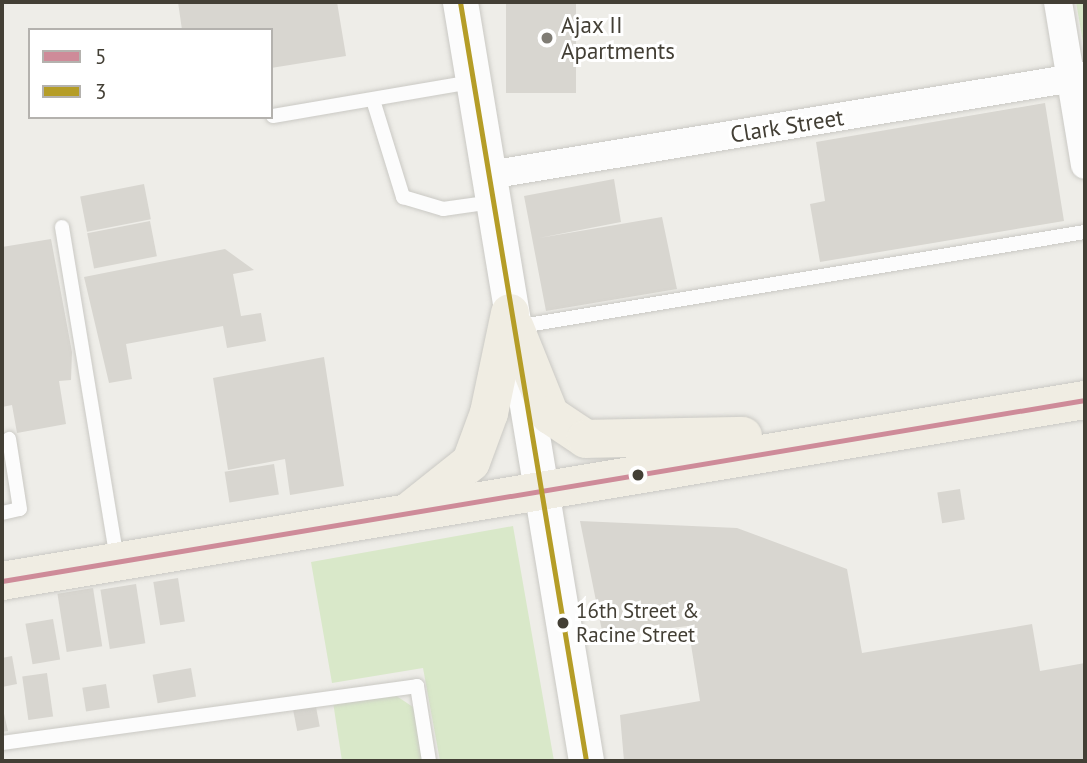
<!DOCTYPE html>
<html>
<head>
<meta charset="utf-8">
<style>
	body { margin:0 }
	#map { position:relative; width:1087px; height:763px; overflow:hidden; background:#eeede8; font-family:"PT Sans",sans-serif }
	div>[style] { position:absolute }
	.green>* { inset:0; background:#d9e8c9 }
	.building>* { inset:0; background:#d8d6d0; transform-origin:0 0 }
	.roads { filter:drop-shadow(0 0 2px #cac9c4) drop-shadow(0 0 2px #cac9c4) }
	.service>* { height:14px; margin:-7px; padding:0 7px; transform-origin:7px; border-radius:7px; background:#fcfcfc }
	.minor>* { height:28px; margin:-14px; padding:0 14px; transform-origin:14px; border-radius:14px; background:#fcfcfc }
	.tertiary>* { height:35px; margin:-17.5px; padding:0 17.5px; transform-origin:17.5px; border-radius:17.5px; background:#fcfcfc }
	.primary>* { height:38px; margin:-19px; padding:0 19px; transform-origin:19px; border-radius:19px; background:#f0ede3 }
	.bus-1>* { height:5px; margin:-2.5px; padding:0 2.5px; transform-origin:2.5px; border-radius:2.5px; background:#ce8b99 }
	.bus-2>* { height:5px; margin:-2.5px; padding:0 2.5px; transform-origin:2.5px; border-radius:2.5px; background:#b59d27 }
	.dots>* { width:19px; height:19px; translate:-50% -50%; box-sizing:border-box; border:4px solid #fff; border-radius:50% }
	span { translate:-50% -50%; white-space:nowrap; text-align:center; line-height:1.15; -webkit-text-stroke:6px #fff; paint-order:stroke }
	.bus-label { font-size:21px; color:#433f35 }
	.left { translate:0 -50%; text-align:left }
	.poi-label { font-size:23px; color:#433f35 }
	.street-label { font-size:23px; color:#433f35 }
	.frame { position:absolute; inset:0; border:4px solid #433f35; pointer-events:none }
	.legend { position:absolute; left:28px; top:28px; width:245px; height:91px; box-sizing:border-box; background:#fff; border:2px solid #b4b2ae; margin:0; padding:9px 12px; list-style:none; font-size:21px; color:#433f35 }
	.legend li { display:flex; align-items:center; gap:14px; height:35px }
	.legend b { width:35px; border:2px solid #b4b2ae }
</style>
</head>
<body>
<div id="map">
	<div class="green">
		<i style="clip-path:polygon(1076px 2px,1085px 2px,1085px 51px,1084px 48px)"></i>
		<i style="clip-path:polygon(513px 526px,554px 761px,440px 761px,423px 668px,332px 683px,311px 562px)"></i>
		<i style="clip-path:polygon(395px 695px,416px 709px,424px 761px,342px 761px,333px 702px)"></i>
	</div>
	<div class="building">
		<i style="clip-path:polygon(178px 2px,337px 2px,346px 56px,271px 68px,271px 30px,182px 30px)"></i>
		<i style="left:506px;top:2px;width:70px;height:91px"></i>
		<i style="clip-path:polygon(1045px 103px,1064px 221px,820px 262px,810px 204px,825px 201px,816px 142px)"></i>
		<i style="clip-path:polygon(614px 179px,621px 222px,539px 238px,662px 217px,677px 289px,546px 311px,524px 196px)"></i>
		<i style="left:144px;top:184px;width:36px;height:65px;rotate:79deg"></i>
		<i style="left:150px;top:221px;width:36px;height:64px;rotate:79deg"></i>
		<i style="clip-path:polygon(51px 239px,72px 352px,71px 380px,59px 381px,66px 424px,17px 433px,12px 405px,2px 407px,2px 247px)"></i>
		<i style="clip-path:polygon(225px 249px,254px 270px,233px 274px,241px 316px,261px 313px,266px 341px,227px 348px,223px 326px,126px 344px,132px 379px,109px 383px,84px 277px)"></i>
		<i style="clip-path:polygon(324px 357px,344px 486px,290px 495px,285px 459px,228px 470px,213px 378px)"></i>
		<i style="left:274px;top:464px;width:31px;height:50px;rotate:81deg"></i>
		<i style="left:960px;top:489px;width:31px;height:23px;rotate:81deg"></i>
		<i style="clip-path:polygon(580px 521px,737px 528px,847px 569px,862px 653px,1032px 624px,1040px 671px,1085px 663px,1085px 761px,624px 761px,620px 715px,700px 701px,688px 626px,603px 636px)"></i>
		<i style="left:178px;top:578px;width:44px;height:25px;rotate:81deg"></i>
		<i style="left:136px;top:584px;width:60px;height:36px;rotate:81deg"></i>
		<i style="left:93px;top:588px;width:59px;height:36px;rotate:81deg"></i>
		<i style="left:53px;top:619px;width:41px;height:28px;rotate:80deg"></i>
		<i style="clip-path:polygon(12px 656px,17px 684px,2px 687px,2px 658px)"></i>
		<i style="left:191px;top:668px;width:29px;height:39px;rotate:80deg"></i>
		<i style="left:47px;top:673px;width:44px;height:25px;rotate:82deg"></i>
		<i style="left:106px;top:684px;width:24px;height:24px;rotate:81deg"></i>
		<i style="left:315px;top:702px;width:25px;height:23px;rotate:79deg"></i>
		<i style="clip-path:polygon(2px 705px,8px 731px,2px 732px)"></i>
	</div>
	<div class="roads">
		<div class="service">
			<i style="left:373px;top:100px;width:102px;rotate:72.8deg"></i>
			<i style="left:403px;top:197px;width:42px;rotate:16.7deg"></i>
			<i style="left:443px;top:209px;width:49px;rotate:-8.1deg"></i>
			<i style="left:273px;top:116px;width:202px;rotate:-9.7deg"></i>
			<i style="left:62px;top:227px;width:338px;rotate:80.6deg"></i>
			<i style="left:516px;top:327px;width:577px;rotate:-9.48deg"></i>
			<i style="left:2px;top:513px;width:18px;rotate:-13deg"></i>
			<i style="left:20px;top:509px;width:71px;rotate:-98.9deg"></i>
			<i style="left:2px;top:743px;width:419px;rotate:-7.8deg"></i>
			<i style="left:417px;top:686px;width:76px;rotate:80.9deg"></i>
		</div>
		<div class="minor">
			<i style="left:1058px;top:2px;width:165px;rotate:80.6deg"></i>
			<i style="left:489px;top:175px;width:604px;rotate:-9.43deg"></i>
		</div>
		<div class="tertiary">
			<i style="left:460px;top:2px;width:769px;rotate:80.57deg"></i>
		</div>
		<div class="primary">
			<i style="left:515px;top:328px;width:94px;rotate:68.1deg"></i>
			<i style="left:550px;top:415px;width:43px;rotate:33.7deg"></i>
			<i style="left:586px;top:439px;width:157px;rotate:-1.1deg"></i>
			<i style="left:412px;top:509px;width:75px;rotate:-38.5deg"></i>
			<i style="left:471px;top:462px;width:52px;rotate:-69.8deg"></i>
			<i style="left:489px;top:413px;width:102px;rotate:-78.1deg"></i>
			<i style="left:2px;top:581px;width:1098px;rotate:-9.49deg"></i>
		</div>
	</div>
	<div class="bus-1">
		<i style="left:2px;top:581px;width:1098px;rotate:-9.49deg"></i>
	</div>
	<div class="bus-2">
		<i style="left:460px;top:2px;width:769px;rotate:80.57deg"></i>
	</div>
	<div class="dots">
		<i style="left:547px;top:38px;background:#7f7c74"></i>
		<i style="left:638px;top:475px;background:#433f35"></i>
		<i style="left:563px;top:623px;background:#433f35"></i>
	</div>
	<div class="bus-label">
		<span class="left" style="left:576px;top:623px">16th Street &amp;<br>Racine Street</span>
	</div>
	<div class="poi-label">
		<span class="left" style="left:561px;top:38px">Ajax II<br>Apartments</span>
	</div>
	<div class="street-label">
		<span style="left:787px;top:126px;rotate:-9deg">Clark Street</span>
	</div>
	<div class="frame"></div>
	<ul class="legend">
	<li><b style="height:9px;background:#ce8b99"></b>5</li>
	<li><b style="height:9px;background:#b59d27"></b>3</li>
	</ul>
</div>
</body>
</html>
